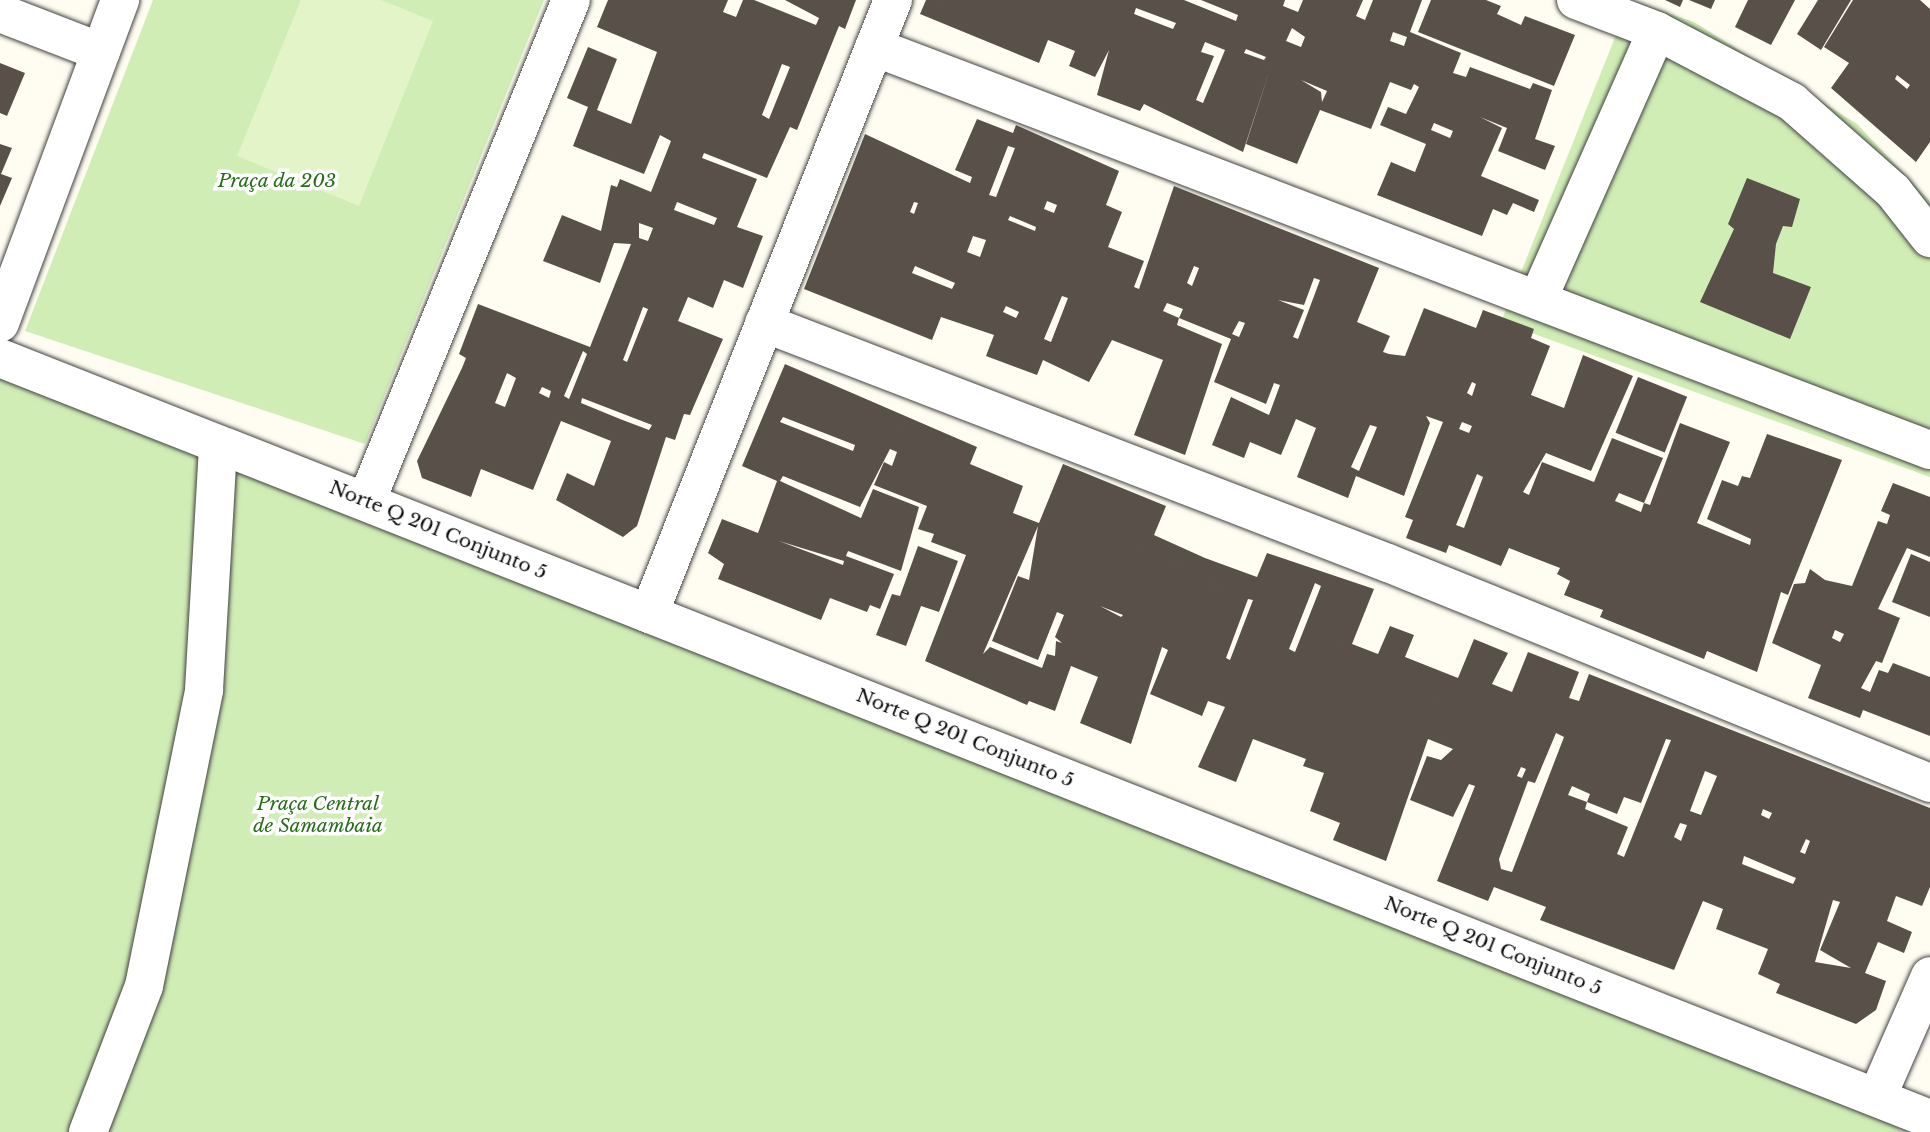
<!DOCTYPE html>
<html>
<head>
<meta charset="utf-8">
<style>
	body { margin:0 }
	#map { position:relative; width:1930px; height:1132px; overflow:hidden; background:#fffdf1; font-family:"Libre Baskerville",serif }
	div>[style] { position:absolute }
	.green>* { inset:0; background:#d0edb6 }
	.pitch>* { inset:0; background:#e3f4c9 }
	.building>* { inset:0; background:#59504a; transform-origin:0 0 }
	.roads { filter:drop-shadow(0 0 2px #424242) drop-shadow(0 0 2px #424242) }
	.minor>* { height:38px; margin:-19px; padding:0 19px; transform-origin:19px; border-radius:19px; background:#fff }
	span { translate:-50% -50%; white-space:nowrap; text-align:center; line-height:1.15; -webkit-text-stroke:7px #fff; paint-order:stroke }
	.park-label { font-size:19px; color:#266d19; font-style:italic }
	.street-label { font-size:19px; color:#0f0f0f }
</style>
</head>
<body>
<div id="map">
	<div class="green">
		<i style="clip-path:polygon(153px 0,544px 0,365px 444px,25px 331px)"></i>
		<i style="clip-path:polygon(1630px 0,1694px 22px,1857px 124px,1930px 201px,1930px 477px,1501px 322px)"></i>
		<i style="clip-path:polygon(0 345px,1930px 1132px,0 1132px)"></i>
	</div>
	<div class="pitch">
		<i style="clip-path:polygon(301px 0,381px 0,433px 21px,359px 206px,237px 156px)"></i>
	</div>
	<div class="building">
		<i style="clip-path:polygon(evenodd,608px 0,728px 0,723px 12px,736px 17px,743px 0,754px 0,816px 25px,819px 18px,785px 0,856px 0,845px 29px,839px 26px,797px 130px,790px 127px,767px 178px,704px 153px,702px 158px,757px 179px,737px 227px,763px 236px,743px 288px,724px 280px,713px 308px,688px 297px,678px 321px,723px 339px,690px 415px,684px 414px,675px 440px,666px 437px,637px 526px,623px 537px,556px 500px,567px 473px,594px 486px,611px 441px,561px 421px,533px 490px,481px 469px,471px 497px,422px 478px,417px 461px,462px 368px,466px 358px,459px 354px,478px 304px,590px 347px,631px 244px,614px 243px,600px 283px,543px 261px,562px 215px,601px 231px,611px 185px,617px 187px,620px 179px,651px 192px,671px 141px,660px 135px,644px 174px,573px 146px,588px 107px,567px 98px,588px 47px,617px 59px,597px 110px,631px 124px,657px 52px,597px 27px,608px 0,782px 64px,790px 67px,769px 119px,762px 115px,782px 64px,608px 0,677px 202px,717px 218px,714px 225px,674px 210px,677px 202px,608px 0,639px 223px,653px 228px,648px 241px,639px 238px,639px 223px,608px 0,643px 307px,648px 309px,627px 362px,623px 360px,643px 307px,608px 0,583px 351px,587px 354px,569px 399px,564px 396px,583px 351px,608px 0,507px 373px,516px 378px,505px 407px,495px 403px,507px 373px,608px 0,542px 387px,551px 391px,549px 398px,539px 393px,542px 387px,608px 0,582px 398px,652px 425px,649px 430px,620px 419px,581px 403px,582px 398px)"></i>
		<i style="clip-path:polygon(evenodd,926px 0,1184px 0,1236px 21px,1238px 15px,1201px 0,1285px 0,1283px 6px,1298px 12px,1303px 0,1363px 0,1356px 16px,1365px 20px,1373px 0,1422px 0,1410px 32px,1461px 53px,1453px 73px,1466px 77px,1470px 67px,1530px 89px,1533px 83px,1552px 90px,1535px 139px,1555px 146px,1545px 170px,1498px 151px,1507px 128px,1480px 117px,1502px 128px,1481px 176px,1539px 200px,1534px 212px,1513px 203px,1507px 215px,1493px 209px,1482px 236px,1377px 195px,1391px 162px,1415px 172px,1426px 144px,1380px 125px,1388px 107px,1406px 114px,1419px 87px,1414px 84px,1411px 90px,1390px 82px,1371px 129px,1320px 110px,1297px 164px,1246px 144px,1271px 66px,1243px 152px,1144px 104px,1140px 111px,1097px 95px,1109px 50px,1095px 77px,1069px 66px,1075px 51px,1048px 40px,1039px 63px,920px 14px,926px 0,1136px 8px,1176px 23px,1173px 29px,1134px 14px,1136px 8px,926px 0,1292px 28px,1305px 37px,1301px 47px,1286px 41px,1292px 28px,926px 0,1393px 32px,1407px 37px,1404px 46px,1390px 41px,1393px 32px,926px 0,1205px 42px,1225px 50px,1203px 103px,1196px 100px,1214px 56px,1201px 52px,1205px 42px,926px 0,1246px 49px,1266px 57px,1264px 60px,1244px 53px,1246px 49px,926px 0,1301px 80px,1327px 91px,1322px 102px,1321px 92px,1301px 80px,926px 0,1434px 123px,1453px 131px,1450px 138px,1431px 130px,1434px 123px)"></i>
		<i style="clip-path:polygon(1431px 0,1486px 0,1501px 6px,1497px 14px,1521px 25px,1525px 16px,1575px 35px,1554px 86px,1418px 32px)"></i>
		<i style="clip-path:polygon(1665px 0,1683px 0,1680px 7px)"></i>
		<i style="clip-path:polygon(1689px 0,1715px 0,1711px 9px)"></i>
		<i style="clip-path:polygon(1748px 0,1795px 0,1771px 45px,1735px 27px)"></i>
		<i style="clip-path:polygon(1818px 0,1851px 0,1821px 50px,1797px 34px)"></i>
		<i style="clip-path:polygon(evenodd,1853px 0,1920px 0,1930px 9px,1930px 142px,1916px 162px,1831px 88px,1849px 63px,1824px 47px,1853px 0,1897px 75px,1910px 85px,1907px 89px,1895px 79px,1897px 75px)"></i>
		<i style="clip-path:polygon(0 63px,25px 73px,7px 116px,0 113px)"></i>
		<i style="clip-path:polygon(evenodd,977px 119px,1013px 133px,1016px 125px,1119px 171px,1106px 205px,1122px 212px,1108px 247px,1144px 261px,1134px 287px,1139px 289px,1174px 186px,1379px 268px,1357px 322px,1390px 336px,1383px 352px,1389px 354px,1405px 356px,1424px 308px,1476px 328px,1483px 310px,1534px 329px,1531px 338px,1550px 346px,1531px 395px,1564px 408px,1583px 355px,1633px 376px,1591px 471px,1546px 453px,1523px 492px,1529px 495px,1542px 462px,1594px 482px,1612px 438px,1663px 458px,1644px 503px,1619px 493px,1615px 501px,1641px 512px,1644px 503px,1650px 505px,1680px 423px,1730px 442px,1697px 523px,1750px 545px,1751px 539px,1707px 519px,1722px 480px,1738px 486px,1742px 476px,1750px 478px,1767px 434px,1842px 460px,1788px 595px,1781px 592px,1757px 672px,1707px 651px,1704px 659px,1600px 617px,1603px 610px,1564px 595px,1570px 581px,1557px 574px,1560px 568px,1509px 548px,1501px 566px,1449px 545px,1446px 553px,1406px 538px,1413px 520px,1405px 517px,1443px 422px,1426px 416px,1430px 423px,1404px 496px,1356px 476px,1348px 498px,1297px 477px,1316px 428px,1296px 419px,1281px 455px,1250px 442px,1244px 458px,1212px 445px,1231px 397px,1269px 415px,1280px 385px,1274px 383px,1266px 404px,1214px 382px,1231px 339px,1179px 318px,1183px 309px,1167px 303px,1163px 311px,1179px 318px,1177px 325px,1222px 344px,1185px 455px,1134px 435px,1163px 360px,1112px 340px,1089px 382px,1043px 360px,1037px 375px,986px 356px,994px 335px,941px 317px,932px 340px,804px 289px,865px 134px,970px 183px,972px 177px,955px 170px,977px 119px,1008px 146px,1015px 148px,996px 197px,989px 195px,1008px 146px,977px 119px,1047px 201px,1057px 205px,1054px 213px,1044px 209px,1047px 201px,977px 119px,914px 202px,918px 203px,914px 214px,910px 212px,914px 202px,977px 119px,1010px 216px,1036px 227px,1035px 231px,1008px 220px,1010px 216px,977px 119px,973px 236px,986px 240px,980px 257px,967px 252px,973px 236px,977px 119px,915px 266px,955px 283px,952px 289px,912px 273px,915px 266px,977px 119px,1194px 266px,1199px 268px,1192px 286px,1187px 283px,1194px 266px,977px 119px,1314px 278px,1320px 280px,1298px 339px,1293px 337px,1304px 310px,1278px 300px,1304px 305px,1314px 278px,977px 119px,1062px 296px,1068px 298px,1051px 342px,1044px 339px,1062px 296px,977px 119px,1006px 306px,1019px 312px,1016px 318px,1003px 312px,1006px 306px,977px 119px,1239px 321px,1245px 323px,1239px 337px,1232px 334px,1239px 321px,977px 119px,1472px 382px,1476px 384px,1472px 396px,1467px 393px,1472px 382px,977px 119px,1462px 422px,1472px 426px,1469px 433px,1459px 429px,1462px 422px,977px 119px,1370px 425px,1377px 427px,1359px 471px,1351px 467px,1370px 425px,977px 119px,1477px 474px,1483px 477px,1464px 528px,1456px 525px,1477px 474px)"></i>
		<i style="clip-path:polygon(0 144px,12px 148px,1px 174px,12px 178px,0 206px)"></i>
		<i style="clip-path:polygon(1747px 178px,1800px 199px,1792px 227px,1783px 226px,1776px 244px,1773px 273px,1811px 287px,1790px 339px,1700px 302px,1734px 229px,1728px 224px)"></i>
		<i style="clip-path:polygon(evenodd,785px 364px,977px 447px,970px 464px,1023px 486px,1013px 513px,1039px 523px,1063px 464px,1166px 506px,1154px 535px,1205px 558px,1257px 577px,1267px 553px,1374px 589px,1352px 644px,1378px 654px,1390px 626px,1414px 635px,1405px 657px,1458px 678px,1474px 639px,1508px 653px,1492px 684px,1512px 692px,1528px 652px,1579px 672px,1569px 698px,1579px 701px,1589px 674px,1930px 808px,1930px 887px,1922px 906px,1896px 896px,1887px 921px,1912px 932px,1904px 953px,1878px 942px,1865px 973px,1886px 981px,1876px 1010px,1856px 1024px,1776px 993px,1780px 984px,1758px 974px,1768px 949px,1716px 929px,1723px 909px,1703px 901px,1674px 970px,1540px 920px,1546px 907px,1494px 887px,1488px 901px,1437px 881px,1475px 786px,1469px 784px,1453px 817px,1410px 800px,1427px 756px,1441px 760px,1453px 749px,1428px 739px,1386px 861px,1333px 840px,1340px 823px,1310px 811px,1324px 773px,1303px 766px,1306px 759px,1253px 739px,1236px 782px,1198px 767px,1225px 707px,1208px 701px,1202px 716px,1150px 694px,1168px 650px,1162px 647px,1131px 744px,1080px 723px,1098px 677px,1071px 666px,1055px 711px,1029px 701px,1027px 705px,925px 661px,966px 555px,931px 542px,934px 534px,918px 529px,927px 506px,874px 485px,884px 462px,892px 466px,897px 452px,890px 449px,860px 507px,783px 476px,780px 481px,861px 518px,873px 489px,919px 507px,901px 571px,848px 551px,846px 556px,894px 574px,880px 609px,870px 605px,867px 612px,830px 598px,821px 620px,718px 579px,724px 564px,708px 553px,722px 519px,758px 533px,777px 481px,742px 466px,785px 364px,783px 417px,855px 445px,853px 451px,780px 422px,783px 417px,785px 364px,1038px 526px,1029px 580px,1018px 576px,992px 641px,1038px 660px,1057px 612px,1064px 615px,1055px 637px,1062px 643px,1056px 641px,1055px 656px,1047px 654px,1042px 668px,990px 647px,983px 654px,1038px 526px,785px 364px,779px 541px,844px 561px,843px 565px,779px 541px,785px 364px,1315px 583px,1321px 586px,1295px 652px,1289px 649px,1315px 583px,785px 364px,1248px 599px,1253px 600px,1230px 660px,1226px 658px,1248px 599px,785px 364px,1100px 606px,1123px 615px,1121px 617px,1100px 606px,785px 364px,1556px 733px,1564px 737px,1512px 872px,1501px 869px,1499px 859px,1528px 781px,1535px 783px,1556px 733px,785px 364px,1666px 739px,1671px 740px,1624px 857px,1617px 854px,1628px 827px,1585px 809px,1587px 802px,1617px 814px,1624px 797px,1641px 803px,1666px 739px,785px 364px,1521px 767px,1526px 769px,1522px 778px,1517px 776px,1521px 767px,785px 364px,1705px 771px,1717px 776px,1701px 815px,1690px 811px,1705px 771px,785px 364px,1572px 786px,1590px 794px,1587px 802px,1568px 795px,1572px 786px,785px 364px,1763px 809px,1772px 813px,1769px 819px,1761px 815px,1763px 809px,785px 364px,1680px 823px,1687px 825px,1681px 841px,1674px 837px,1680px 823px,785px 364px,1806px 839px,1810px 841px,1805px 854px,1800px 852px,1806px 839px,785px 364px,1744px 856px,1796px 878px,1793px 884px,1742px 864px,1744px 856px,785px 364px,1833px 900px,1840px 902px,1820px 950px,1851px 968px,1815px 962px,1833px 900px)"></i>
		<i style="left:1638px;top:377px;width:53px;height:60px;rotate:22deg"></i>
		<i style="clip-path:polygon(evenodd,1893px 483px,1930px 497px,1930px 557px,1907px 548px,1878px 609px,1900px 618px,1882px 663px,1876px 661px,1861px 688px,1870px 692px,1879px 670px,1888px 673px,1893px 663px,1930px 677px,1930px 736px,1863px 710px,1860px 718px,1808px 698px,1821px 665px,1772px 643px,1794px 584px,1805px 583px,1810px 569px,1825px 580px,1852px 586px,1878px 521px,1887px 524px,1890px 515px,1881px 511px,1893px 483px,1835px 630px,1844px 634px,1840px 642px,1832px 638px,1835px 630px)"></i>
		<i style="clip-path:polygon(918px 546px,958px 561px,939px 612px,921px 606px,906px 646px,876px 635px,892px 594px,900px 596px)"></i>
		<i style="clip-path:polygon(1911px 554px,1930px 562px,1930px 617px,1892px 602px)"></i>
	</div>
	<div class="roads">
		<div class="minor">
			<i style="left:1576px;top:0;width:87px;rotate:20.9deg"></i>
			<i style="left:1657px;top:31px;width:153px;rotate:27.7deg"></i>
			<i style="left:1792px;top:102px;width:135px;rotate:41.4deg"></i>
			<i style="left:1893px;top:191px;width:60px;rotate:51.8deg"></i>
			<i style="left:0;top:13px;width:108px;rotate:21.1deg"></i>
			<i style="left:874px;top:47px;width:1130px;rotate:20.89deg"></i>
			<i style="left:1538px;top:299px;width:293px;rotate:-66.1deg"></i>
			<i style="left:0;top:323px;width:345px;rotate:-69.6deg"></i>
			<i style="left:764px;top:323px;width:669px;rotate:21.04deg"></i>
			<i style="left:1388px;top:563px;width:585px;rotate:22.09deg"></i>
			<i style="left:0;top:358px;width:2075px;rotate:21.52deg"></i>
			<i style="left:366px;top:502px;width:542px;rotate:-67.79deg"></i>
			<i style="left:649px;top:614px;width:661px;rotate:-68.33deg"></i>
			<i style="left:1877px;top:1097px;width:132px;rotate:-66.3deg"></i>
			<i style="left:88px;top:1132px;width:156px;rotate:-69deg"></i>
			<i style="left:144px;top:986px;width:302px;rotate:-78.5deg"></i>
			<i style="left:204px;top:690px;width:246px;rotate:-86.7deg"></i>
		</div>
	</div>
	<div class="park-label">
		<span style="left:277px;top:181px">Praça da 203</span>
		<span style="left:318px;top:815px">Praça Central<br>de Samambaia</span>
	</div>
	<div class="street-label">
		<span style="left:438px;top:530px;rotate:22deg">Norte Q 201 Conjunto 5</span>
		<span style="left:965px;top:738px;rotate:22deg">Norte Q 201 Conjunto 5</span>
		<span style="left:1493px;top:946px;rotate:22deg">Norte Q 201 Conjunto 5</span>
	</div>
</div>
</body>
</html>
